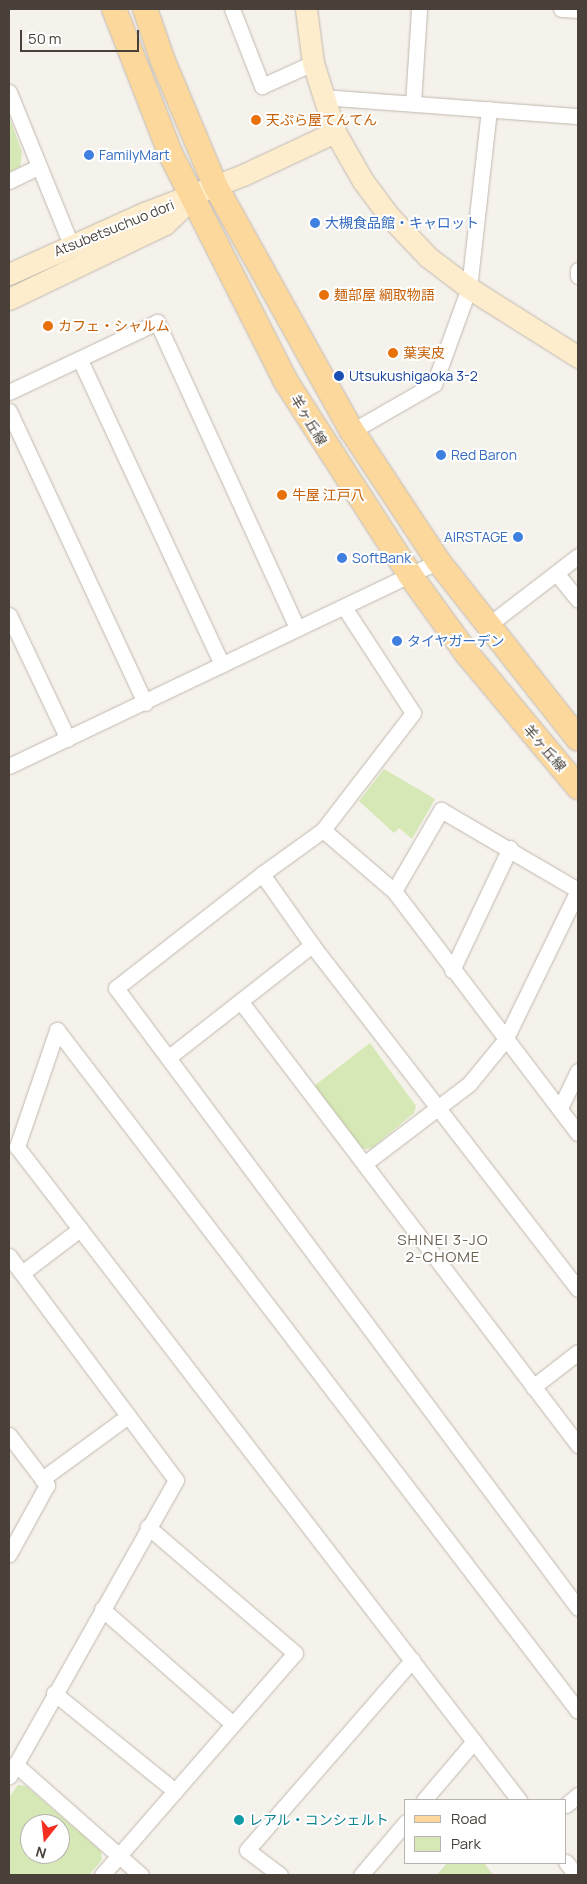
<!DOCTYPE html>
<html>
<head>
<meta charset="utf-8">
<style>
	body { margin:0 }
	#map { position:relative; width:587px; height:1884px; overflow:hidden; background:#f5f1eb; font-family:Manrope,"Noto Sans JP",sans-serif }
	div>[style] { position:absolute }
	.green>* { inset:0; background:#d5e8b5 }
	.roads { filter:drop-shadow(0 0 1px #c0b8ad) drop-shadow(0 0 1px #c0b8ad) }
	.street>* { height:15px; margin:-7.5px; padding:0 7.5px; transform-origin:7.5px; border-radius:7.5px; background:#fff }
	.secondary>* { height:21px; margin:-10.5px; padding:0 10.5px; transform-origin:10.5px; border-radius:10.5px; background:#fdedcc }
	.primary>* { height:24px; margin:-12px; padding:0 12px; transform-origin:12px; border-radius:12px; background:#fcd89d }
	.dots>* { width:14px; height:14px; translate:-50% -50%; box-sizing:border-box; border:2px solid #fff; border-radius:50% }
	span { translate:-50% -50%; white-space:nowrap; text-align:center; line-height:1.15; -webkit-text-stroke:4px #fff; paint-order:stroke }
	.food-label { font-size:14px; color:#c56008 }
	.left { translate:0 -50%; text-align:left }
	.shop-label { font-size:14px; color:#366cbe }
	.right { translate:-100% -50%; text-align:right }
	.street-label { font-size:14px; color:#494139 }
	.transit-label { font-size:14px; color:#164399 }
	.culture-label { font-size:14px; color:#0d838f }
	.neighbourhood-label { font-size:15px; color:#6c5e50; letter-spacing:1px }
	.frame { position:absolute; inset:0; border:10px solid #494139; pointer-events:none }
	.legend { position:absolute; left:404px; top:1799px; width:162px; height:65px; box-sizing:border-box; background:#fff; border:1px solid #b6b3b0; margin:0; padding:6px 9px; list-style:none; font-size:15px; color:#494139 }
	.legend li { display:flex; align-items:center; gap:10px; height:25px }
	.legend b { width:25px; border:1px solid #b6b3b0 }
	.north { position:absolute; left:20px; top:1814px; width:50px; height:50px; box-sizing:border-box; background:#fff; border:1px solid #b6b3b0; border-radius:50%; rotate:196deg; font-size:14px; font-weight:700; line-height:20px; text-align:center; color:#494139 }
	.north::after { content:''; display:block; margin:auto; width:18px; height:22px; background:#f52e22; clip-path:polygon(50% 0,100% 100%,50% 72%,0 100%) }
	.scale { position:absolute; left:20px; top:30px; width:119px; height:22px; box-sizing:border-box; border:2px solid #494139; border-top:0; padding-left:6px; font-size:15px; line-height:18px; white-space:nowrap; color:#494139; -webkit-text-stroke:4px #fff; paint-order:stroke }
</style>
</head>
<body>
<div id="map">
	<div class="green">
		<i style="clip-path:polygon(9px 116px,22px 152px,20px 167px,9px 172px)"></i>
		<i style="clip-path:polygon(384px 769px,435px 799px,412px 839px,399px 828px,394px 833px,359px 801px)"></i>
		<i style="clip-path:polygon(370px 1043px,416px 1106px,414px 1113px,372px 1148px,366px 1149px,358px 1147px,314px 1086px)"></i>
		<i style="clip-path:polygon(evenodd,18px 1785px,26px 1786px,101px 1851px,102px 1860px,89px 1875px,9px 1875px,9px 1797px,18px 1785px,30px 1824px,60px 1824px,60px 1854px,30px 1854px,30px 1824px)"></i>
		<i style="clip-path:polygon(447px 1863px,484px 1863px,493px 1875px,437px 1875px)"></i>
	</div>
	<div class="roads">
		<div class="street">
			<i style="left:232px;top:9px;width:83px;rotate:68.7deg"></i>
			<i style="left:262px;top:86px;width:56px;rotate:-24.3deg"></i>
			<i style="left:561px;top:9px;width:17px;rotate:3deg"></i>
			<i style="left:9px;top:92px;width:165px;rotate:67.9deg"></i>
			<i style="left:323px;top:97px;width:256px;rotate:4.3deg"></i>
			<i style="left:413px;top:103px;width:94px;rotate:-86.3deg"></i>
			<i style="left:9px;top:181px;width:32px;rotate:-26deg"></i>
			<i style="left:578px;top:270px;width:6px;rotate:90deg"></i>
			<i style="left:80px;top:360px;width:336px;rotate:65deg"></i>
			<i style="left:9px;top:392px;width:164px;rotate:-25.3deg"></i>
			<i style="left:157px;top:322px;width:337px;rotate:65.4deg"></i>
			<i style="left:9px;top:411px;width:322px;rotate:65deg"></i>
			<i style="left:352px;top:431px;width:95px;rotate:-29.8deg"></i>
			<i style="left:434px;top:384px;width:102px;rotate:-70deg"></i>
			<i style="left:469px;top:288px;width:180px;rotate:-83.6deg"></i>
			<i style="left:557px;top:574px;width:33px;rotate:51deg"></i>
			<i style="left:344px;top:607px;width:126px;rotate:56.9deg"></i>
			<i style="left:413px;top:713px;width:148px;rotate:127.6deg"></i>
			<i style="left:323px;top:830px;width:75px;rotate:144.2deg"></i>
			<i style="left:262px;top:874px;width:87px;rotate:54.8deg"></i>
			<i style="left:312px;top:945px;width:435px;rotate:52.3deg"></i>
			<i style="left:9px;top:615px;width:137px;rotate:64.6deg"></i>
			<i style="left:487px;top:626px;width:115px;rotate:-37.6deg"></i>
			<i style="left:9px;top:766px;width:475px;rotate:-25.5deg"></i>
			<i style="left:323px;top:830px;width:94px;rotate:40.7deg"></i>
			<i style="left:394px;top:891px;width:304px;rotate:52.8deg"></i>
			<i style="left:262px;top:874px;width:185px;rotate:142deg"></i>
			<i style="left:116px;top:988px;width:773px;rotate:53.31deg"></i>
			<i style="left:394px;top:891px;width:94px;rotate:-59.9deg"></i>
			<i style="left:441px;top:810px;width:159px;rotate:30.3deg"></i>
			<i style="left:452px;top:970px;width:135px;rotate:-64.6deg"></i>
			<i style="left:241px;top:1002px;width:557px;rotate:52.74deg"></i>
			<i style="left:57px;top:1030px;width:124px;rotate:108.9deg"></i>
			<i style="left:17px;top:1147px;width:824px;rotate:52.45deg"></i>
			<i style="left:57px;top:1030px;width:857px;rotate:52.58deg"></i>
			<i style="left:169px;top:1057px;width:182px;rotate:-38.1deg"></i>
			<i style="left:560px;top:1108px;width:41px;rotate:-64.1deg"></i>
			<i style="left:364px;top:1164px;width:132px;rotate:-37.3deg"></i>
			<i style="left:469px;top:1084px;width:57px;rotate:-50.7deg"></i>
			<i style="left:505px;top:1040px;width:167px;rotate:-64deg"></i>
			<i style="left:9px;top:1256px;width:279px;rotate:53.3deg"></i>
			<i style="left:176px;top:1480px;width:340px;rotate:119.4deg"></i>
			<i style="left:22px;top:1273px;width:73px;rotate:-37.2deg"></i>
			<i style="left:533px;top:1387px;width:57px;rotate:-37.9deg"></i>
			<i style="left:9px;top:1435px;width:63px;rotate:52.8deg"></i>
			<i style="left:47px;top:1485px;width:79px;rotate:118.8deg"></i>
			<i style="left:42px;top:1479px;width:107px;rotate:-36.2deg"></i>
			<i style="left:102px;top:1609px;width:174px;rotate:41.3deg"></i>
			<i style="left:54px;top:1693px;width:156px;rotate:39deg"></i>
			<i style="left:15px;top:1764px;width:168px;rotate:41.4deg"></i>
			<i style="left:424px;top:1800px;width:77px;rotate:-49.7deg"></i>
			<i style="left:566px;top:1805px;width:16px;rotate:-40deg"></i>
			<i style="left:566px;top:1862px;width:16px;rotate:52deg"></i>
			<i style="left:102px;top:1875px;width:294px;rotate:-49deg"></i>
			<i style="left:295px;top:1653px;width:194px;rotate:-139.4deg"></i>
			<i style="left:280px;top:1875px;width:41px;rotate:-142.9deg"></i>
			<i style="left:247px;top:1850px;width:252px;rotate:-49deg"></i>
			<i style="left:361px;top:1875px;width:70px;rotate:-49.7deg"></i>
		</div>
		<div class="secondary">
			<i style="left:306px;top:9px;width:54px;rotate:82.6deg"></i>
			<i style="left:313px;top:63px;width:72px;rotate:72.3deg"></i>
			<i style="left:335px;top:132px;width:56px;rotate:60.3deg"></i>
			<i style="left:363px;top:181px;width:44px;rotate:53.4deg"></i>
			<i style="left:389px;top:216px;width:57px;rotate:46.4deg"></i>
			<i style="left:428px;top:257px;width:51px;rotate:37.1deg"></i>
			<i style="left:469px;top:288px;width:129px;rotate:32.3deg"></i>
			<i style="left:9px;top:274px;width:148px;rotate:-24.3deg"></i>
			<i style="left:144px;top:213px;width:106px;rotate:-21deg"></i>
			<i style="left:243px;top:175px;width:102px;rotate:-25.1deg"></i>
			<i style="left:9px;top:299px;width:173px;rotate:-25.7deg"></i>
			<i style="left:165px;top:224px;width:35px;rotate:-44deg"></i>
		</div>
		<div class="primary">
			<i style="left:114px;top:9px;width:155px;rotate:68.7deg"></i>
			<i style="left:170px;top:153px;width:254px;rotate:63.1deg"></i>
			<i style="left:285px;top:380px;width:232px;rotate:57.3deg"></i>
			<i style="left:410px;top:575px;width:99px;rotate:54.1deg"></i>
			<i style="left:468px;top:655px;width:172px;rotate:50.2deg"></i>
			<i style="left:145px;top:9px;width:55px;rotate:70.9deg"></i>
			<i style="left:163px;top:61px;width:137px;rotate:67.2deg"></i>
			<i style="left:216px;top:187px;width:279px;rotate:60.9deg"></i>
			<i style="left:352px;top:431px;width:156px;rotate:56.5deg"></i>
			<i style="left:438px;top:561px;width:226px;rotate:51.8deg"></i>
		</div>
	</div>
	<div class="dots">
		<i style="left:256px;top:120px;background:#e8710a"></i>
		<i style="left:89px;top:155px;background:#3f7fe0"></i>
		<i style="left:315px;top:223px;background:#3f7fe0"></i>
		<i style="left:324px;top:295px;background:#e8710a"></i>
		<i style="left:48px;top:326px;background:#e8710a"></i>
		<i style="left:393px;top:353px;background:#e8710a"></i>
		<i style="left:339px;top:376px;background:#1a4fb4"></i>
		<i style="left:441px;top:455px;background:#3f7fe0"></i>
		<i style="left:282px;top:495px;background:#e8710a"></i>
		<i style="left:518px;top:537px;background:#3f7fe0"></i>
		<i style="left:342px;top:558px;background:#3f7fe0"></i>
		<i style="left:397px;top:641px;background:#3f7fe0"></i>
		<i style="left:239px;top:1820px;background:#0f9aa8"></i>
	</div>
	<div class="food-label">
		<span class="left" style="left:266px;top:120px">天ぷら屋てんてん</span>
		<span class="left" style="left:334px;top:295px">麺部屋 綱取物語</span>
		<span class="left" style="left:58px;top:326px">カフェ・シャルム</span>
		<span class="left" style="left:403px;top:353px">葉実皮</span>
		<span class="left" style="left:292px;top:495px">牛屋 江戸八</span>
	</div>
	<div class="shop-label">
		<span class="left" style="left:99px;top:155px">FamilyMart</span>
		<span class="left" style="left:325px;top:223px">大槻食品館・キャロット</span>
		<span class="left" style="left:451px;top:455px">Red Baron</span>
		<span class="right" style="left:508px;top:537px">AIRSTAGE</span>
		<span class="left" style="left:352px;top:558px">SoftBank</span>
		<span class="left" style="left:407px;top:641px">タイヤガーデン</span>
	</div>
	<div class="street-label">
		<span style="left:114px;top:228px;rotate:-22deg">Atsubetsuchuo dori</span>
		<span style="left:309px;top:420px;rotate:59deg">羊ヶ丘線</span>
		<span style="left:545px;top:748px;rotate:49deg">羊ヶ丘線</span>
	</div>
	<div class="transit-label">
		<span class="left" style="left:349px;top:376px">Utsukushigaoka 3-2</span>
	</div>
	<div class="culture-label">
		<span class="left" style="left:249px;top:1820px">レアル・コンシェルト</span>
	</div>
	<div class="neighbourhood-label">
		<span style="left:443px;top:1248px">SHINEI 3-JO<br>2-CHOME</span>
	</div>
	<div class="frame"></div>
	<ul class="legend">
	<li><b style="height:6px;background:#fcd89d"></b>Road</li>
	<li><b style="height:14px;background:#d5e8b5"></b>Park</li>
	</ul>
	<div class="north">N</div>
	<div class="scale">50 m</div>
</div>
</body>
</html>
